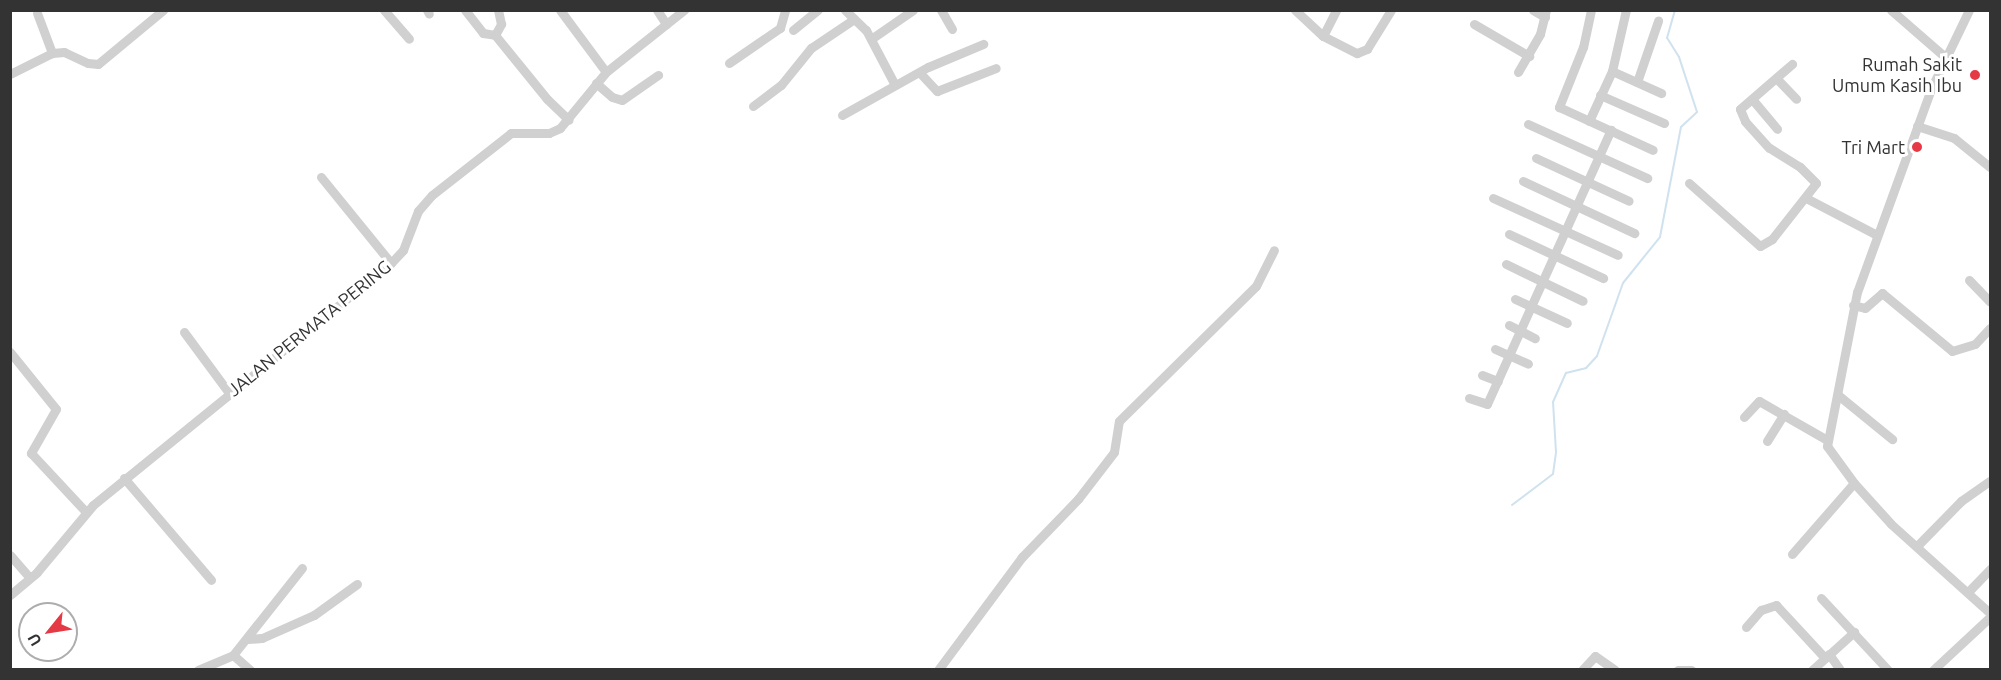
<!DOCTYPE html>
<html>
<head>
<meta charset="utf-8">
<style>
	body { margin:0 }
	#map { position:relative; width:2001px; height:680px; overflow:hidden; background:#fff; font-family:Ubuntu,sans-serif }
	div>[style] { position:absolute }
	.stream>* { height:2px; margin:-1px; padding:0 1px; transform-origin:1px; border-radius:1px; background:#cfe2ee }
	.minor>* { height:9px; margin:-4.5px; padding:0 4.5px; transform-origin:4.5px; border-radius:4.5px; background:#d0d0d0 }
	.dots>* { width:16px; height:16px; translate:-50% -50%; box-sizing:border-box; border:3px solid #fff; border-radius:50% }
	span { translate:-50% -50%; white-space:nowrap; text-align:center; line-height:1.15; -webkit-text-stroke:6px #fff; paint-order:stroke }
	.poi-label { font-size:18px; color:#333 }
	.right { translate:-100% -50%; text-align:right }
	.street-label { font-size:18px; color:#333 }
	.frame { position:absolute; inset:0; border:12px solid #333; pointer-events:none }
	.north { position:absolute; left:18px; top:602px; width:60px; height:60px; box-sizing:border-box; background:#fff; border:2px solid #adadad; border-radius:50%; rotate:240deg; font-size:16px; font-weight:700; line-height:24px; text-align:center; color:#333 }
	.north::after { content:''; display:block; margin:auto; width:21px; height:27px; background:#e63946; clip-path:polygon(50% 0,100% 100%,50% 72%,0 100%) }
</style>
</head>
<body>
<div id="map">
	<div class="stream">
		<i style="left:1512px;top:505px;width:51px;rotate:-37.1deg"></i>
		<i style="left:1553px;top:474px;width:22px;rotate:-82deg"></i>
		<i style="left:1556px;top:452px;width:50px;rotate:-93.4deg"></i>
		<i style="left:1553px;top:402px;width:32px;rotate:-66deg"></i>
		<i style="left:1566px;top:373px;width:21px;rotate:-14deg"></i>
		<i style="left:1586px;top:368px;width:16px;rotate:-47deg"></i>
		<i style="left:1597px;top:356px;width:77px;rotate:-70.4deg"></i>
		<i style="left:1623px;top:283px;width:59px;rotate:-51.2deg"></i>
		<i style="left:1660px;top:237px;width:112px;rotate:-79.2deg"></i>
		<i style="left:1681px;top:127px;width:22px;rotate:-43deg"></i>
		<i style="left:1697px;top:112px;width:58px;rotate:-108.1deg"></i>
		<i style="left:1679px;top:57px;width:22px;rotate:-122deg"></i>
		<i style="left:1667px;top:38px;width:29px;rotate:-74deg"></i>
	</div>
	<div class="minor">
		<i style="left:384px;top:10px;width:38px;rotate:49deg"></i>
		<i style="left:427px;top:10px;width:4px;rotate:63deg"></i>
		<i style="left:465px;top:10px;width:29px;rotate:52deg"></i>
		<i style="left:483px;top:33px;width:12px;rotate:9deg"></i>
		<i style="left:495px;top:35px;width:82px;rotate:50.9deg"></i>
		<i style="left:547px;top:99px;width:30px;rotate:44deg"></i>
		<i style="left:560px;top:10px;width:77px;rotate:53.4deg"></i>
		<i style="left:657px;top:10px;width:17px;rotate:57deg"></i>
		<i style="left:845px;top:10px;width:29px;rotate:44deg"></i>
		<i style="left:866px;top:30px;width:62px;rotate:62.2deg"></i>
		<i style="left:941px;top:10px;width:22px;rotate:60deg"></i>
		<i style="left:1295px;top:10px;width:38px;rotate:43deg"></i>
		<i style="left:1323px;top:36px;width:38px;rotate:27deg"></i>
		<i style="left:1357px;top:53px;width:11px;rotate:-22deg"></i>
		<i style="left:1367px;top:49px;width:46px;rotate:-58.4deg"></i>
		<i style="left:1533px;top:10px;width:14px;rotate:30deg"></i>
		<i style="left:1591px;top:10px;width:38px;rotate:102deg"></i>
		<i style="left:1583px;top:47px;width:65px;rotate:111.8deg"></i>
		<i style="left:1559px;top:107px;width:103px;rotate:24.6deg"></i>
		<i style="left:1891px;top:10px;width:72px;rotate:41deg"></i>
		<i style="left:1969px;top:10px;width:88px;rotate:115.7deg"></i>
		<i style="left:1931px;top:89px;width:216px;rotate:110deg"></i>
		<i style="left:1857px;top:292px;width:157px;rotate:101deg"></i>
		<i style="left:1827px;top:446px;width:46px;rotate:53.9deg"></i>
		<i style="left:1854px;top:483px;width:55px;rotate:47.9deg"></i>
		<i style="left:1891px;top:524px;width:133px;rotate:42deg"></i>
		<i style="left:37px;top:13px;width:43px;rotate:69.4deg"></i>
		<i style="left:1474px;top:24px;width:64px;rotate:30.2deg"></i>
		<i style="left:793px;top:30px;width:32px;rotate:-39deg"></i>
		<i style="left:495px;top:35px;width:13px;rotate:-61deg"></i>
		<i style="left:501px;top:24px;width:14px;rotate:-102deg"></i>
		<i style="left:1323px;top:36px;width:29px;rotate:-63deg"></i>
		<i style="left:871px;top:39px;width:51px;rotate:-34.6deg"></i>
		<i style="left:729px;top:63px;width:62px;rotate:-34.5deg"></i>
		<i style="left:780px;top:28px;width:19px;rotate:-74deg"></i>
		<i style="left:1612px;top:71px;width:54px;rotate:24.2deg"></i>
		<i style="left:1518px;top:72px;width:44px;rotate:-59.9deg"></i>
		<i style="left:1540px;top:34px;width:25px;rotate:-76deg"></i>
		<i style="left:920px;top:73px;width:25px;rotate:47deg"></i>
		<i style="left:937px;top:91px;width:63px;rotate:-21.3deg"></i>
		<i style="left:10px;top:74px;width:47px;rotate:-26.6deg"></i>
		<i style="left:52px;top:53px;width:12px;rotate:-5deg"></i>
		<i style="left:64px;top:52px;width:26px;rotate:25deg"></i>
		<i style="left:88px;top:63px;width:10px;rotate:6deg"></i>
		<i style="left:98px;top:64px;width:85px;rotate:-39.7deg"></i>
		<i style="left:1776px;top:78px;width:29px;rotate:46deg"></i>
		<i style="left:1637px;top:82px;width:65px;rotate:-71deg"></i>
		<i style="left:596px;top:83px;width:21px;rotate:41deg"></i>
		<i style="left:612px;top:97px;width:10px;rotate:17deg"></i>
		<i style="left:622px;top:100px;width:44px;rotate:-34.8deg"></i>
		<i style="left:1600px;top:95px;width:70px;rotate:23.6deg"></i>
		<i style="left:1752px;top:99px;width:39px;rotate:50deg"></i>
		<i style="left:753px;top:106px;width:35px;rotate:-37deg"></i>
		<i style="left:781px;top:85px;width:48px;rotate:-51deg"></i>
		<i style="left:811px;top:48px;width:52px;rotate:-34deg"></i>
		<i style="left:842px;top:115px;width:98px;rotate:-29.2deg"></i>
		<i style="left:928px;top:67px;width:60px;rotate:-22.7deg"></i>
		<i style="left:1589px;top:121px;width:55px;rotate:-65.3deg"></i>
		<i style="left:1612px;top:71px;width:63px;rotate:-77.1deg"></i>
		<i style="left:1528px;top:124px;width:131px;rotate:24.4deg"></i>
		<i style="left:1917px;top:126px;width:39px;rotate:18deg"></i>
		<i style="left:1954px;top:138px;width:46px;rotate:38.9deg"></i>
		<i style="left:1536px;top:158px;width:102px;rotate:24.8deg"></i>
		<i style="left:321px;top:177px;width:111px;rotate:50.9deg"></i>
		<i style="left:1523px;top:181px;width:123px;rotate:25.1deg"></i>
		<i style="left:1689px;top:183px;width:95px;rotate:41.6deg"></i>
		<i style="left:1760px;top:246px;width:14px;rotate:-30deg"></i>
		<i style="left:1772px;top:239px;width:71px;rotate:-51.8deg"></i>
		<i style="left:1816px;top:183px;width:23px;rotate:-135deg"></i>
		<i style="left:1800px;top:167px;width:36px;rotate:-148deg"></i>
		<i style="left:1769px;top:148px;width:36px;rotate:-132deg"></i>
		<i style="left:1745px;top:121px;width:13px;rotate:-113deg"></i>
		<i style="left:1740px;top:109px;width:69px;rotate:-40.9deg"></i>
		<i style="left:1493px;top:198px;width:137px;rotate:24.5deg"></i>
		<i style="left:1806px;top:198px;width:80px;rotate:27.5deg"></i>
		<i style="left:1509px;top:234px;width:104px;rotate:25.1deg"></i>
		<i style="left:1506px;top:264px;width:85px;rotate:25.7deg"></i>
		<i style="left:1969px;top:280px;width:30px;rotate:46deg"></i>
		<i style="left:1515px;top:299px;width:57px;rotate:24.8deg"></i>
		<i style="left:1853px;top:305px;width:12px;rotate:14deg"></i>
		<i style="left:1865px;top:308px;width:23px;rotate:-41deg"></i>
		<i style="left:1882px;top:293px;width:91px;rotate:39.6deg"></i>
		<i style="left:1952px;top:351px;width:24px;rotate:-17deg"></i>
		<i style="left:1975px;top:344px;width:22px;rotate:-47deg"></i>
		<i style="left:1509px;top:325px;width:29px;rotate:27deg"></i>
		<i style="left:184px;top:332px;width:76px;rotate:53.6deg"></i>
		<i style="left:1495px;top:349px;width:36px;rotate:24deg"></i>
		<i style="left:10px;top:352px;width:73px;rotate:51.1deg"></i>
		<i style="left:56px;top:409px;width:51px;rotate:119.6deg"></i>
		<i style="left:31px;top:453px;width:81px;rotate:47deg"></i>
		<i style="left:1482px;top:375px;width:17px;rotate:21deg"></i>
		<i style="left:1838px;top:395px;width:70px;rotate:39.2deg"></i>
		<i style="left:1469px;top:398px;width:19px;rotate:18deg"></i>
		<i style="left:1487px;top:404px;width:301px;rotate:-65.7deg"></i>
		<i style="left:1744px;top:417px;width:22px;rotate:-47deg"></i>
		<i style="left:1759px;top:401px;width:78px;rotate:29.8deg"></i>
		<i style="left:1767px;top:441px;width:32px;rotate:-58deg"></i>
		<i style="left:124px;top:478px;width:134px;rotate:49.5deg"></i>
		<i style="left:1917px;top:546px;width:63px;rotate:-45.6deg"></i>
		<i style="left:1961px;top:501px;width:35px;rotate:-35deg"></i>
		<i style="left:1792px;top:554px;width:94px;rotate:-48.9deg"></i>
		<i style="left:10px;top:555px;width:30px;rotate:49deg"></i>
		<i style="left:1968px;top:592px;width:32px;rotate:-46deg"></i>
		<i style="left:10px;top:595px;width:35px;rotate:-40deg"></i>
		<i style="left:37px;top:572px;width:87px;rotate:-50.1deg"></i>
		<i style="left:93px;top:505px;width:384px;rotate:-39.1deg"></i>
		<i style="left:391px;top:263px;width:18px;rotate:-47deg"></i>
		<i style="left:403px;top:250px;width:42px;rotate:-69deg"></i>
		<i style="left:418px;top:211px;width:21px;rotate:-49deg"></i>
		<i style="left:432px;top:195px;width:100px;rotate:-38.1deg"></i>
		<i style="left:511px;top:133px;width:38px"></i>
		<i style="left:549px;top:133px;width:12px;rotate:-24deg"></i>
		<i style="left:560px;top:128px;width:72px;rotate:-50.6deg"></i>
		<i style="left:606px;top:72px;width:100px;rotate:-38.5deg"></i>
		<i style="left:1821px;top:598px;width:98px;rotate:47.1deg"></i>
		<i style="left:1746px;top:627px;width:23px;rotate:-49deg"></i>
		<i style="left:1761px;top:610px;width:16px;rotate:-18deg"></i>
		<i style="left:1776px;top:605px;width:72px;rotate:47.2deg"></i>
		<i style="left:248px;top:639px;width:14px;rotate:-4deg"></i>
		<i style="left:262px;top:638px;width:57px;rotate:-23.9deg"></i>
		<i style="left:314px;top:615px;width:53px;rotate:-35.8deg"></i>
		<i style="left:1829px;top:654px;width:19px;rotate:55deg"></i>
		<i style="left:233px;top:655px;width:23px;rotate:41deg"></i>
		<i style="left:198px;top:670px;width:38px;rotate:-23deg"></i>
		<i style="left:233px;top:655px;width:111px;rotate:-51.6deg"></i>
		<i style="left:938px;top:670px;width:141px;rotate:-53.4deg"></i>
		<i style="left:1022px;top:557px;width:81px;rotate:-46deg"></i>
		<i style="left:1078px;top:499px;width:59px;rotate:-52.5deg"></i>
		<i style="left:1114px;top:452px;width:31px;rotate:-81deg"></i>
		<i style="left:1119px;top:421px;width:192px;rotate:-44.6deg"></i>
		<i style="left:1256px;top:286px;width:40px;rotate:-63.4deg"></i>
		<i style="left:1582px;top:670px;width:19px;rotate:-47deg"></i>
		<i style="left:1595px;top:656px;width:24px;rotate:35deg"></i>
		<i style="left:1678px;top:670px;width:13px"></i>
		<i style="left:1812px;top:670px;width:57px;rotate:-42.1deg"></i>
		<i style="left:1933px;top:670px;width:78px;rotate:-42.9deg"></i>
	</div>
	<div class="dots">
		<i style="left:1975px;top:75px;background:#e63946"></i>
		<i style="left:1917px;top:147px;background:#e63946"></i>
	</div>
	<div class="poi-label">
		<span class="right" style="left:1962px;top:75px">Rumah Sakit<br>Umum Kasih Ibu</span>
		<span class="right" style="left:1905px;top:147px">Tri Mart</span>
	</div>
	<div class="street-label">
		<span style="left:309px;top:328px;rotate:-39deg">JALAN PERMATA PERING</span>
	</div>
	<div class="frame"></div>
	<div class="north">U</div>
</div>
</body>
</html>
